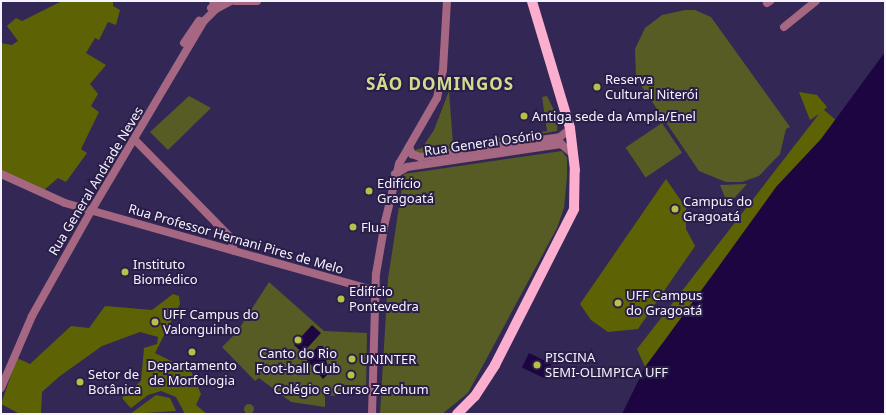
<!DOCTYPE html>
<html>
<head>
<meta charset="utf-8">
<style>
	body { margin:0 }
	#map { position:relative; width:886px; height:415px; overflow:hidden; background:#332855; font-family:"Noto Sans",sans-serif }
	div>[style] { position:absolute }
	.green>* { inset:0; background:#575b24; transform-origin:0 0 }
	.round { border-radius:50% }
	.forest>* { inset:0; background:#5d6205 }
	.water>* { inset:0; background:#1d0542; transform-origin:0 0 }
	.minor>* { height:8px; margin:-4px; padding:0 4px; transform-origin:4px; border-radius:4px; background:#a56781 }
	.major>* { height:10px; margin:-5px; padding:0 5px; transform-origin:5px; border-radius:5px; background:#fbaece }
	.dots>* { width:11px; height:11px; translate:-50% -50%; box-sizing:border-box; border:2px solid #2a1e49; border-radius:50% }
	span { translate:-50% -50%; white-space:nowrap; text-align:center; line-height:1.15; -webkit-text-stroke:4px #2a1e49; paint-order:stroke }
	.poi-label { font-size:13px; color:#f5f3ff }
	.left { translate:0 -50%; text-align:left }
	.street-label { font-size:13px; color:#f5f3ff }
	.district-label { font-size:17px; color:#d3db8d; font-weight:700; letter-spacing:1px }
	.frame { position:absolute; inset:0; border:2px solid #f5f3ff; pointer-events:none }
</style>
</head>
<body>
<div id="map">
	<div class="green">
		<i style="clip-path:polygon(685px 10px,695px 10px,711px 17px,790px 127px,786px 129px,780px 154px,759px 176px,742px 182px,726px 182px,699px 171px,636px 78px,635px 49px,645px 28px,662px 15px)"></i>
		<i style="clip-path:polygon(449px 91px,453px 144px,547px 131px,542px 97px,547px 96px,558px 118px,557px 131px,418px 155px,415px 150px,422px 148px,434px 130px)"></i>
		<i style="clip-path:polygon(189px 96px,211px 108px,168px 150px,150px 132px)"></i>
		<i style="left:662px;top:123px;width:36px;height:44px;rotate:56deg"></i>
		<i style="clip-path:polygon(562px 151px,567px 158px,567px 177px,564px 208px,557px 228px,468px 393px,442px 414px,380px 414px,388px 279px,404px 174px)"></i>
		<i style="clip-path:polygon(747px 184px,728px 205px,720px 185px)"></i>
		<i style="clip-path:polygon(269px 282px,324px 331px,367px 333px,366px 394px,325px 396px,325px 407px,291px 402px,259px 378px,255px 381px,222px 347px,237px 332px)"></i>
		<i class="round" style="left:244px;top:404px;width:10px;height:10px"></i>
	</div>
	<div class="forest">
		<i style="clip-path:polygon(62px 1px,113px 1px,113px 6px,120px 10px,116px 25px,108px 22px,99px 40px,95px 38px,86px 53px,106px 65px,90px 84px,98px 94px,91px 106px,99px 112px,81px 149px,87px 153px,66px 182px,58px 178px,43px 191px,1px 177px,1px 43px,12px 45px,18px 41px,7px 26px,16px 18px,22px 21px)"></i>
		<i style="clip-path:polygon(799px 92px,817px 95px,827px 107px,824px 110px,836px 120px,645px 367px,637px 349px,819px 114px,810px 120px)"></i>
		<i style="clip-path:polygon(666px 179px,686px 208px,686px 229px,695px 246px,638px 329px,608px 332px,591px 320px,580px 304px)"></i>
		<i style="clip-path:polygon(173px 294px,179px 296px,180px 304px,155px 353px,191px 371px,201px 394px,196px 405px,207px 414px,185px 414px,176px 397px,161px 391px,148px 395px,131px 408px,128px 405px,122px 398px,141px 381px,144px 348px,157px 344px,158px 337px,140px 332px,102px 346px,60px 376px,42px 392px,41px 414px,20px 414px,1px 404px,17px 358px,30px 364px,71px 326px,89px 328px,105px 306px,152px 310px)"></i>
		<i style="clip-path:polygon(156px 395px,170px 398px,176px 411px,130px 414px)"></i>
	</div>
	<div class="water">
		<i style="clip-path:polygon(885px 52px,885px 414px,622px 414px,645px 367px,714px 273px,776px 187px,821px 139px)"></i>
		<i style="left:312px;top:325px;width:12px;height:27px;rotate:42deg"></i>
		<i style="clip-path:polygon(318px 346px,323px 346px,329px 373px,323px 379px,306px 359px)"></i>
		<i style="left:529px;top:353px;width:25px;height:16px;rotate:26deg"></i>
	</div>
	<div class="minor">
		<i style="left:235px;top:1px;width:22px"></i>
		<i style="left:767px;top:3px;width:4px;rotate:-34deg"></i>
		<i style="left:211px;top:8px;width:9px;rotate:-41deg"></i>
		<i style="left:218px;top:2px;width:5px;rotate:-169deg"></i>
		<i style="left:784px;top:27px;width:41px;rotate:-39.1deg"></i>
		<i style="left:184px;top:43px;width:27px;rotate:-56deg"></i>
		<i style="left:135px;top:140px;width:137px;rotate:45.6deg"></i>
		<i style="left:231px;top:238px;width:13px;rotate:77deg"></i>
		<i style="left:409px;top:147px;width:8px;rotate:67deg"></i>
		<i style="left:412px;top:154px;width:9px;rotate:21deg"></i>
		<i style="left:420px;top:157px;width:141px;rotate:-8.1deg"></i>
		<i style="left:560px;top:137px;width:13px;rotate:-39deg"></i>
		<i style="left:1px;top:174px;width:70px;rotate:24.4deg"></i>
		<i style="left:65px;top:203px;width:322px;rotate:15.8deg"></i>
		<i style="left:395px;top:174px;width:14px;rotate:-30deg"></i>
		<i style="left:407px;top:167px;width:156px;rotate:-8.5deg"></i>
		<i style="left:561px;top:144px;width:16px;rotate:40deg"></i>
		<i style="left:1px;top:388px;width:78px;rotate:-66.7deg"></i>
		<i style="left:32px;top:316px;width:120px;rotate:-60.7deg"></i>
		<i style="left:91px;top:211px;width:221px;rotate:-59.3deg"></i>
		<i style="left:204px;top:21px;width:17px;rotate:-45deg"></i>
		<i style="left:216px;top:9px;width:17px;rotate:-28deg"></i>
		<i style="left:372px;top:414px;width:140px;rotate:-88.4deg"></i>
		<i style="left:376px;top:274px;width:53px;rotate:-80.2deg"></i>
		<i style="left:385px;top:222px;width:60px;rotate:-76.4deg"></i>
		<i style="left:399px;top:164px;width:76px;rotate:-60.1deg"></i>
		<i style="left:437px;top:98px;width:29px;rotate:-78deg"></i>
		<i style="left:443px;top:70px;width:69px;rotate:-86.7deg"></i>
	</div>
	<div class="major">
		<i style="left:457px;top:414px;width:25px;rotate:-45deg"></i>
		<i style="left:475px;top:396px;width:37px;rotate:-57deg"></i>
		<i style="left:495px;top:365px;width:175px;rotate:-63.1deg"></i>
		<i style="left:574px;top:209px;width:39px;rotate:-89deg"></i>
		<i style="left:575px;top:170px;width:42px;rotate:-96.8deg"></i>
		<i style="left:570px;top:128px;width:133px;rotate:-106.7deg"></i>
	</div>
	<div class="dots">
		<i style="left:597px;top:87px;background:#b8c147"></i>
		<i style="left:524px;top:116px;background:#b8c147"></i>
		<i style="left:369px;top:191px;background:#b8c147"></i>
		<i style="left:675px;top:209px;background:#b8c147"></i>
		<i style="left:353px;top:227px;background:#b8c147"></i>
		<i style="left:125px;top:272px;background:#b8c147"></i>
		<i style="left:341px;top:299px;background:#b8c147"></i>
		<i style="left:618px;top:303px;background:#b8c147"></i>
		<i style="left:155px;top:322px;background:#b8c147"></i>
		<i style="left:298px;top:340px;background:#b8c147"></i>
		<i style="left:192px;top:352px;background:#b8c147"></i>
		<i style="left:352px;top:359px;background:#b8c147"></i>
		<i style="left:537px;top:365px;background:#b8c147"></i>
		<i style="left:351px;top:375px;background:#b8c147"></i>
		<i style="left:80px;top:382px;background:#b8c147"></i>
	</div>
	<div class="poi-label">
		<span class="left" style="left:605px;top:87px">Reserva<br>Cultural Niterói</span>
		<span class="left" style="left:532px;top:116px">Antiga sede da Ampla/Enel</span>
		<span class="left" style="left:377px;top:191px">Edifício<br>Gragoatá</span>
		<span class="left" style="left:683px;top:209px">Campus do<br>Gragoatá</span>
		<span class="left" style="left:361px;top:227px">Flua</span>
		<span class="left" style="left:133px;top:272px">Instituto<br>Biomédico</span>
		<span class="left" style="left:349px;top:299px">Edifício<br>Pontevedra</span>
		<span class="left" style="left:626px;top:303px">UFF Campus<br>do Gragoatá</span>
		<span class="left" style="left:163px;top:322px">UFF Campus do<br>Valonguinho</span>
		<span style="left:298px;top:361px">Canto do Rio<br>Foot-ball Club</span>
		<span class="left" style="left:545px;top:365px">PISCINA<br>SEMI-OLIMPICA UFF</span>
		<span class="left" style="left:360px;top:359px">UNINTER</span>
		<span style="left:192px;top:373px">Departamento<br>de Morfologia</span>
		<span class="left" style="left:88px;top:382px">Setor de<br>Botânica</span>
		<span style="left:351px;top:389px">Colégio e Curso Zerohum</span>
	</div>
	<div class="street-label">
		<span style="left:483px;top:143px;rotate:-8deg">Rua General Osório</span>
		<span style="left:96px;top:181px;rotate:-59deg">Rua General Andrade Neves</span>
		<span style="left:236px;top:239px;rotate:16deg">Rua Professor Hernani Pires de Melo</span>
	</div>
	<div class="district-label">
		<span style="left:440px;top:84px">SÃO DOMINGOS</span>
	</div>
	<div class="frame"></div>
</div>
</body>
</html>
